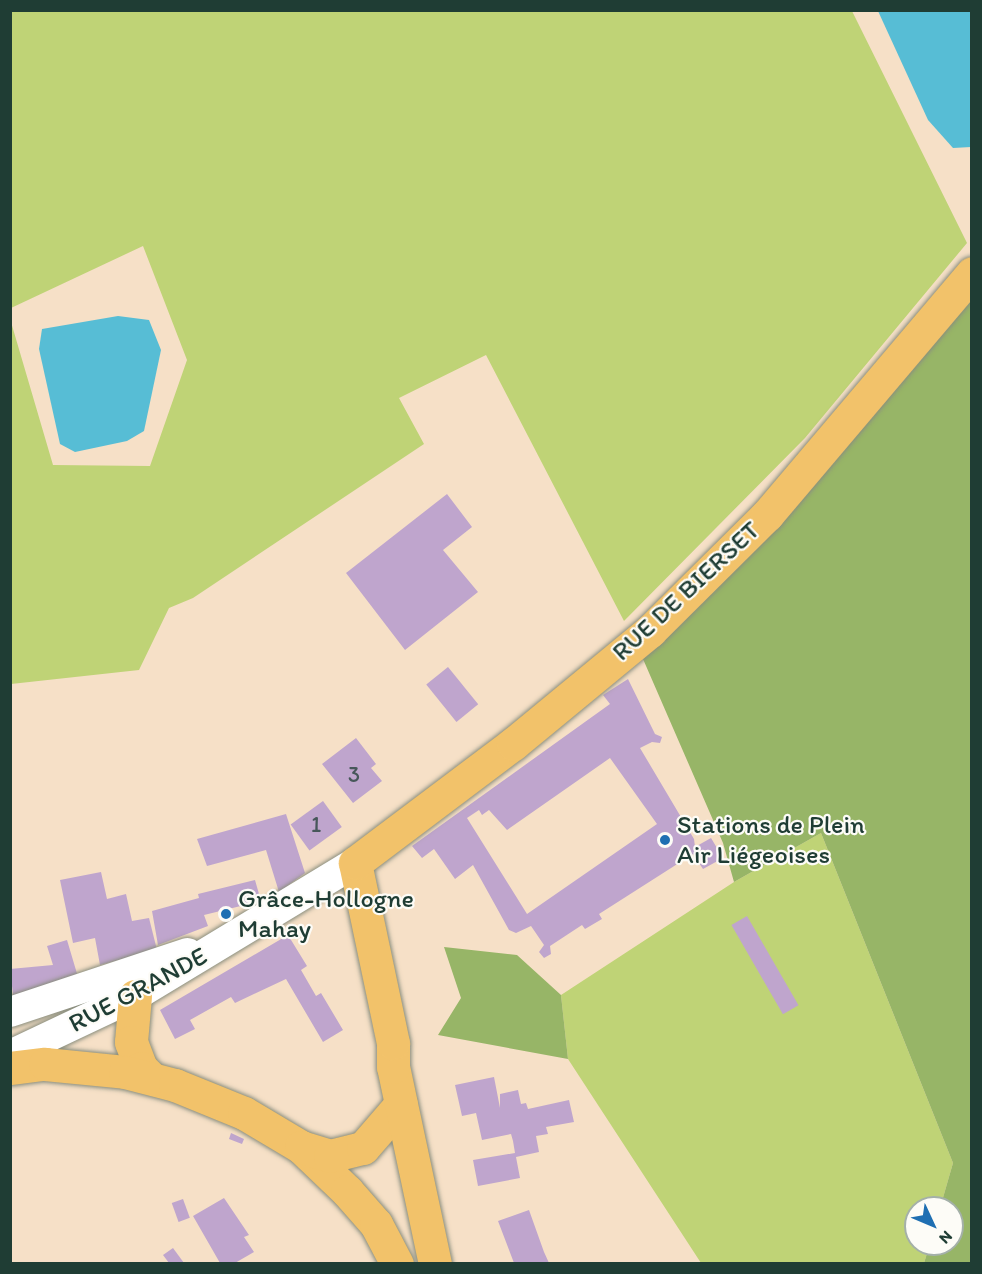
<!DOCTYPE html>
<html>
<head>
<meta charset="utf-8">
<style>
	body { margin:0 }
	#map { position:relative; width:982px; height:1274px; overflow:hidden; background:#f6e0c7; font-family:Itim,sans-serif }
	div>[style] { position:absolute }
	.green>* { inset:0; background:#bfd376 }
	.forest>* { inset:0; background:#97b567 }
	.water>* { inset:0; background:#57bdd5 }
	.building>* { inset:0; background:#bfa5cd; transform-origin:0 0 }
	.roads { filter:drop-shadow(0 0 2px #8a8e7e) drop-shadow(0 0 2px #8a8e7e) }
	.minor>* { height:30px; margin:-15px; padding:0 15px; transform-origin:15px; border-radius:15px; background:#fff }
	.major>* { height:33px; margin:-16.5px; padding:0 16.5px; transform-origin:16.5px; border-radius:16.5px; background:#f2c26a }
	.dots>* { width:16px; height:16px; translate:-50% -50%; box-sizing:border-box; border:3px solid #fdfcf7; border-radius:50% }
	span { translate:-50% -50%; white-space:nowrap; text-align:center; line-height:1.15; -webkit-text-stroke:4.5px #fdfcf7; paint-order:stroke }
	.number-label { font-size:22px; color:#47575a }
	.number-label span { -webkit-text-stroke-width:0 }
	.street-label { font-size:26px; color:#1f3d34 }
	.poi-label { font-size:26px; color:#1f3d34 }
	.left { translate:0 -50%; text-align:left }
	.frame { position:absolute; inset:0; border:12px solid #1f3d34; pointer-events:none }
	.north { position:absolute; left:904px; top:1196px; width:60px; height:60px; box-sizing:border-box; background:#fdfcf7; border:2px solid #a4b0a9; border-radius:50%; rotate:134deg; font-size:16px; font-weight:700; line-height:24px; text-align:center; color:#1f3d34 }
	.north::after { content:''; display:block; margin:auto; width:21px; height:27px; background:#1f6fb2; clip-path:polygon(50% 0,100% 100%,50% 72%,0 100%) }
</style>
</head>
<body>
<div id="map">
	<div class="green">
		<i style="clip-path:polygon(11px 10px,852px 11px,967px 243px,805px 438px,624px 621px,486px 355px,399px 398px,424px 444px,193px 598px,169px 608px,139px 670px,11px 684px,11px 322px,53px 465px,150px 466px,187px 360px,143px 246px,11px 308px)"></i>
		<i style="clip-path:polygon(821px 833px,953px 1163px,940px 1208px,916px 1208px,916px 1244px,930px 1244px,924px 1263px,701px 1263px,568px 1059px,561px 995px,734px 882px)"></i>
	</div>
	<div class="forest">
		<i style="clip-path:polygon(971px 287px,971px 1263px,924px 1263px,930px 1244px,952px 1244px,952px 1208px,940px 1208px,953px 1163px,821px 833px,734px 882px,723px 843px,643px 659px,734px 562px)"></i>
		<i style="clip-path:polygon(444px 947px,517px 955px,561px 995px,568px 1059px,438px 1035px,461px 998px)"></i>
	</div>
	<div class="water">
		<i style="clip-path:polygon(878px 11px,971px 11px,971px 147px,953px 148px,928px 120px)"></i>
		<i style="clip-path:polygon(118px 316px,149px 320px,161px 350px,144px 431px,127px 441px,75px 452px,60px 444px,39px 349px,42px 329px)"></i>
	</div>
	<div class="building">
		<i style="clip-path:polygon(447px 494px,472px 527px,443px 550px,478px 592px,405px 650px,346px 573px)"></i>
		<i style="left:448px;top:667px;width:48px;height:28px;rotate:51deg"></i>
		<i style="clip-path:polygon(evenodd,628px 679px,655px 734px,662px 737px,660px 743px,652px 742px,640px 748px,694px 839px,695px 847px,711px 838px,723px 858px,703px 869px,693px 854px,599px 914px,602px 919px,585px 929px,582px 925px,550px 946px,551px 954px,544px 958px,539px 952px,544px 945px,531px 926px,516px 933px,509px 930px,473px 865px,455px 879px,434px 849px,422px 858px,412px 846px,610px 704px,603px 695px,628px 679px,610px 758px,657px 824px,527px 914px,467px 818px,479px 810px,482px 815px,489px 810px,507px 830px,610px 758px)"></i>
		<i style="clip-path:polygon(356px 738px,376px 764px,371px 768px,382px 781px,353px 803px,322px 764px)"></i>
		<i style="left:323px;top:801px;width:32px;height:40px;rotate:54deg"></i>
		<i style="clip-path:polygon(286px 814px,305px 873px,279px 892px,266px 850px,207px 866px,197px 839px)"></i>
		<i style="clip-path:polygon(101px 872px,107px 899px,126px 894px,132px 921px,149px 918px,157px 950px,100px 965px,95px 938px,73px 943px,60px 880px)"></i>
		<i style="clip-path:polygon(255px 880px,261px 901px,204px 915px,208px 926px,158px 945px,152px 911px,199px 898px,198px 894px)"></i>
		<i style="left:747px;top:916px;width:103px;height:18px;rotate:60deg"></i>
		<i style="clip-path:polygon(288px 935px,307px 966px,301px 970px,316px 996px,321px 993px,343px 1030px,323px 1042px,286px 979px,235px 1003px,231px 997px,190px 1020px,195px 1029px,175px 1039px,160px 1010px)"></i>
		<i style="clip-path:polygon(67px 940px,78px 977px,14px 1003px,10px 969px,53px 965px,47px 946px)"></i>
		<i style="clip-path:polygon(494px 1077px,500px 1108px,500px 1094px,518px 1090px,521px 1104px,526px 1103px,528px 1109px,569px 1100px,574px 1122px,546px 1127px,548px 1134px,536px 1136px,539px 1152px,516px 1157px,520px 1178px,478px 1186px,473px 1160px,515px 1153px,513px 1141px,511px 1134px,482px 1140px,476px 1113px,462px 1116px,455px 1085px)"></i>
		<i style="clip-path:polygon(231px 1133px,244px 1139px,242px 1144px,229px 1139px)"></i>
		<i style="clip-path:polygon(224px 1198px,249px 1235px,244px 1237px,254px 1252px,235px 1263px,220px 1263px,193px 1216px)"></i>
		<i style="left:183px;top:1199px;width:20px;height:12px;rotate:70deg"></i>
		<i style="clip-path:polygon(529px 1210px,544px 1252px,549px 1263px,514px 1263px,498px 1221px)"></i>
		<i style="clip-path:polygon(173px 1248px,184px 1263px,169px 1263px,163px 1255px)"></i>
	</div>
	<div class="roads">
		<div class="minor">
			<i style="left:10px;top:1012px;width:187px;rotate:-18.4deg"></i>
			<i style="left:10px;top:1055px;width:138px;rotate:-25.3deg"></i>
			<i style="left:135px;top:996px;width:257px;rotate:-31.2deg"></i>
		</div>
		<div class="major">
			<i style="left:135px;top:996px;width:46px;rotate:95deg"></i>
			<i style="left:131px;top:1042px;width:28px;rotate:69deg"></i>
			<i style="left:141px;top:1068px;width:11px;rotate:45deg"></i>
			<i style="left:10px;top:1068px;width:35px;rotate:-7deg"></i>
			<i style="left:45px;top:1064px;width:80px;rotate:5.7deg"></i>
			<i style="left:125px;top:1072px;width:52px;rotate:14.6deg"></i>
			<i style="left:175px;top:1085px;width:74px;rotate:22.1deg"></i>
			<i style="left:244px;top:1113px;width:66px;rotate:30.8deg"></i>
			<i style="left:301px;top:1147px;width:64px;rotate:43.7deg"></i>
			<i style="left:347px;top:1191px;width:44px;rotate:48.7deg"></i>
			<i style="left:376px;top:1224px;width:45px;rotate:62.3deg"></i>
			<i style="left:301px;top:1147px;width:30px;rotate:17deg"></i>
			<i style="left:330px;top:1156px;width:34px;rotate:-14deg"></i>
			<i style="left:363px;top:1148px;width:58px;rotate:-49.2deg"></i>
			<i style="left:435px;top:1264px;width:201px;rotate:-102deg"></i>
			<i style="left:393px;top:1067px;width:24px;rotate:-90deg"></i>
			<i style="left:393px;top:1043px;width:184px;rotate:-101.9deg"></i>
			<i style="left:355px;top:863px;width:198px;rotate:-37deg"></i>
			<i style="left:513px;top:744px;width:178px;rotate:-39.5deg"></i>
			<i style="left:650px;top:631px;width:165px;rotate:-44.8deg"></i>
			<i style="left:767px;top:515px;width:317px;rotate:-49.7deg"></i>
		</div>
	</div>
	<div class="dots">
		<i style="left:665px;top:840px;background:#1f6fb2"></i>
		<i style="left:226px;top:914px;background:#1f6fb2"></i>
	</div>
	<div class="number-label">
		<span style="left:354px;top:775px">3</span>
		<span style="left:316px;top:825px">1</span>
	</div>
	<div class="street-label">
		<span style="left:686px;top:591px;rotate:-43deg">RUE DE BIERSET</span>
		<span style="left:138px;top:990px;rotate:-28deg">RUE GRANDE</span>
	</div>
	<div class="poi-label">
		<span class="left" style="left:677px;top:840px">Stations de Plein<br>Air Liégeoises</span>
		<span class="left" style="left:238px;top:914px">Grâce-Hollogne<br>Mahay</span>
	</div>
	<div class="frame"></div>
	<div class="north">N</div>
</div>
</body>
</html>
